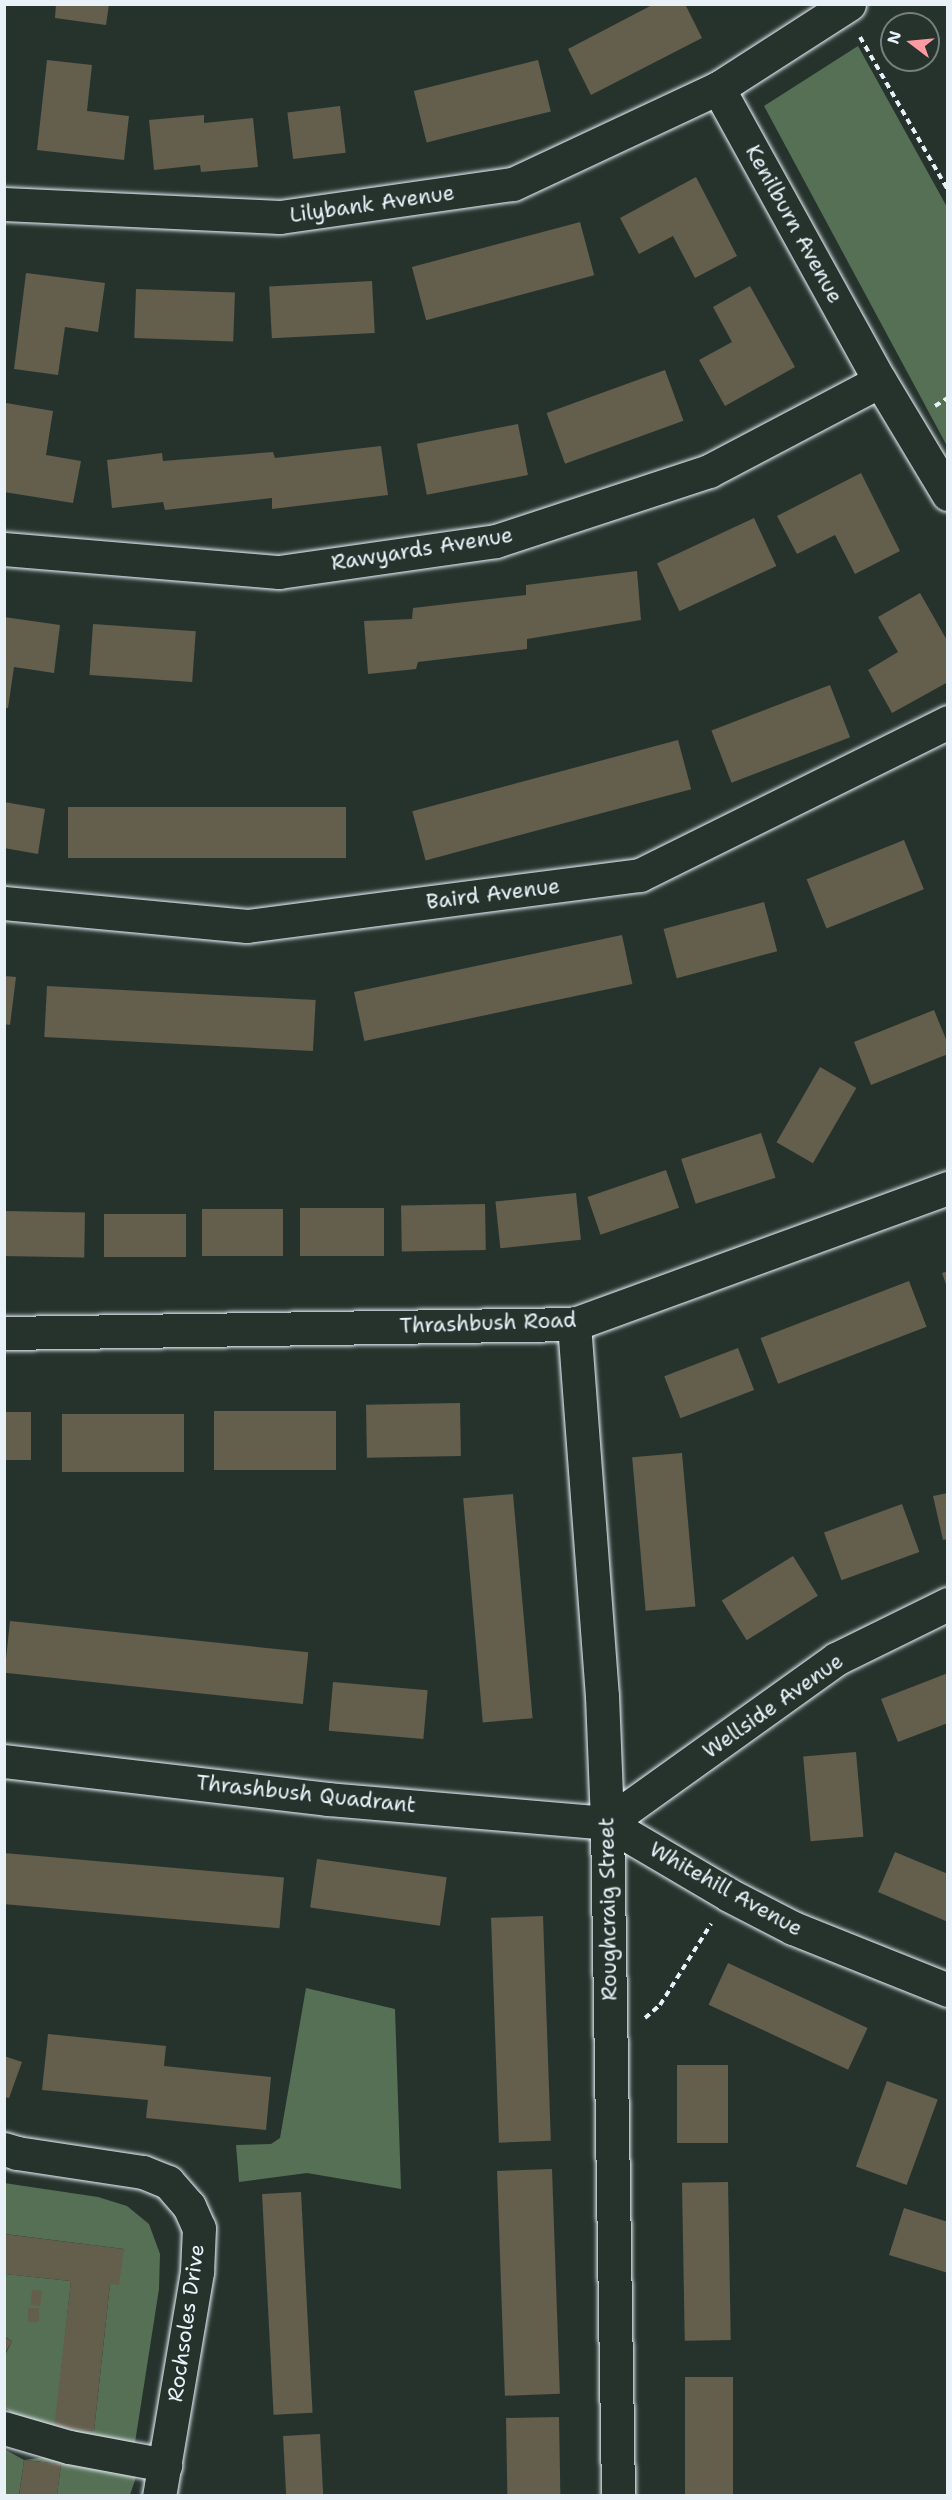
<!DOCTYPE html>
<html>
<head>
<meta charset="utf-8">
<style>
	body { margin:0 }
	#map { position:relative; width:952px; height:2500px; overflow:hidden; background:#26332d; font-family:"Shantell Sans",sans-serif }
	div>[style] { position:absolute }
	.green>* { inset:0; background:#567056 }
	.building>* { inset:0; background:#645e4d; transform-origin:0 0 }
	.path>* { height:4px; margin-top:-2px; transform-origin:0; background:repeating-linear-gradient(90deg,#e8f1f8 0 6px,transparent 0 10.5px) }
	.roads { filter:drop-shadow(0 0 2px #e8f1f8) drop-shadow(0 0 2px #e8f1f8) }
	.minor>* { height:33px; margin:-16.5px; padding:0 16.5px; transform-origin:16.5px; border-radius:16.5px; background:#26332d }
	span { translate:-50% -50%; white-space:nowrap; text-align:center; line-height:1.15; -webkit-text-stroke:6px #26332d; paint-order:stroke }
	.street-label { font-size:21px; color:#e8f1f8 }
	.frame { position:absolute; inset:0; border:6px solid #e8f1f8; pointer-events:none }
	.north { position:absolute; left:880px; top:12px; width:60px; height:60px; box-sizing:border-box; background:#26332d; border:2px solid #747f7e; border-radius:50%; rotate:286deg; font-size:16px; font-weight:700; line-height:24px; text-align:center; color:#e8f1f8 }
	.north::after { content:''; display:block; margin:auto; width:21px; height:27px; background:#ff9aa2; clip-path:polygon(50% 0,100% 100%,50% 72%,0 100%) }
</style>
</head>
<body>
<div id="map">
	<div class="green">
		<i style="clip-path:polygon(858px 46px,947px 207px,947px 446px,764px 106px)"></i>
		<i style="clip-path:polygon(306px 1988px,395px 2009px,401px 2189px,307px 2173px,239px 2182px,236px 2145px,271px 2144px,280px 2138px)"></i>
		<i style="clip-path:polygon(4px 2183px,98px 2197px,127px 2206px,149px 2224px,160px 2254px,159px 2289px,134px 2449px,24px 2422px,5px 2408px,5px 2355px,12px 2341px,5px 2337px,5px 2274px,71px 2281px,55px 2428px,94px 2431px,110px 2284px,124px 2249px,5px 2234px)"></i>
		<i style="clip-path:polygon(4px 2449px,24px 2460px,59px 2455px,116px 2468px,136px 2477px,130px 2495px,57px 2495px,61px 2464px,24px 2460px,19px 2495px,5px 2495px)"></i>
	</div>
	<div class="building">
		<i style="clip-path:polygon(56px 4px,109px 4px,106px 25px,55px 18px)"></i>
		<i style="clip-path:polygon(654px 4px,685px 4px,702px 38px,591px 95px,568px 49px)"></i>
		<i style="clip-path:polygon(47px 60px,92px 65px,87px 111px,129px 116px,124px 160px,37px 150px)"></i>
		<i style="left:538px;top:60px;width:53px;height:128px;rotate:76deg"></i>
		<i style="left:340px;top:106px;width:47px;height:53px;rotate:83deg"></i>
		<i style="clip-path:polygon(204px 115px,204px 123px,253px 118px,258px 167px,201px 172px,200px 165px,154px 170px,149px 120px)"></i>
		<i style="clip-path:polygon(696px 177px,737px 256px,695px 278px,673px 236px,639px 254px,620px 218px)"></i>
		<i style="left:580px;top:222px;width:55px;height:174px;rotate:75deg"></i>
		<i style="clip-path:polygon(26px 273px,105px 283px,98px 332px,65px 327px,58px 375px,14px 369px)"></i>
		<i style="left:372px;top:281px;width:52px;height:103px;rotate:87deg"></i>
		<i style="clip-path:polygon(750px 286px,795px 367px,725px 406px,699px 360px,732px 342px,713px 307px)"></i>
		<i style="left:136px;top:289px;width:99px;height:49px;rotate:2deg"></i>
		<i style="left:665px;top:370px;width:54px;height:126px;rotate:70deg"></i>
		<i style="clip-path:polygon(6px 403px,53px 411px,46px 455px,81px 461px,73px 503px,4px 492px)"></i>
		<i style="left:518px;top:424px;width:52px;height:103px;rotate:79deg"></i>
		<i style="clip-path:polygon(381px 446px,388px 495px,272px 509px,272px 498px,165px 510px,163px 502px,112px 508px,107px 460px,162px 453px,163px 461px,273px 452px,275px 458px)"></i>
		<i style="clip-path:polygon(861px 473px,900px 551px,855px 574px,835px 535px,797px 554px,777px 516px)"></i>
		<i style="left:754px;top:518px;width:53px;height:107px;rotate:65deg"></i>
		<i style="clip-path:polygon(637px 571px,641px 620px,527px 639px,527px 649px,418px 662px,416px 669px,368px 674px,364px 621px,412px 619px,413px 608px,526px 595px,526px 585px)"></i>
		<i style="clip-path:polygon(920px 593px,948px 642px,948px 682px,892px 713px,868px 670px,898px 652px,878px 617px)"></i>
		<i style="clip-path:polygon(4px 617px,60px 625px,54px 673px,14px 667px,8px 708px,4px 708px)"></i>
		<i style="left:93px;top:624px;width:103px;height:51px;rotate:4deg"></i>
		<i style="left:830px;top:685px;width:56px;height:127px;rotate:69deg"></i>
		<i style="left:678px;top:740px;width:51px;height:275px;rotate:75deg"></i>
		<i style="clip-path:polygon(4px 802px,45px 809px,38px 854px,4px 848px)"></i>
		<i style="left:68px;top:807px;width:278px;height:51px"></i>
		<i style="left:904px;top:840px;width:53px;height:105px;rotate:68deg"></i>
		<i style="left:764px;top:902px;width:51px;height:104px;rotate:75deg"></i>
		<i style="left:622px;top:935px;width:50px;height:274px;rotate:78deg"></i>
		<i style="clip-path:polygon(4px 976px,16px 977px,10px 1025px,4px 1024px)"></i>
		<i style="left:47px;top:986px;width:269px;height:51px;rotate:3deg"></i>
		<i style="clip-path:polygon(934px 1010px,948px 1044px,948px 1054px,871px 1085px,854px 1042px)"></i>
		<i style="left:820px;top:1067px;width:42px;height:87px;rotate:30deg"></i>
		<i style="left:761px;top:1133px;width:47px;height:84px;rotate:72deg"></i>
		<i style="left:666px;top:1170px;width:40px;height:83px;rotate:71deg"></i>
		<i style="left:576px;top:1193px;width:47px;height:81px;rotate:84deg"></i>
		<i style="left:485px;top:1204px;width:46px;height:84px;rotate:89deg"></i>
		<i style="left:384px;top:1208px;width:48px;height:84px;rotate:90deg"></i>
		<i style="left:202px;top:1209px;width:81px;height:47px"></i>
		<i style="left:4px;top:1211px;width:81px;height:45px;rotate:1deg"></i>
		<i style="left:104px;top:1214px;width:82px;height:43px"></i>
		<i style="clip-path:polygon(948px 1271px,948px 1287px,947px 1287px,942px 1273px)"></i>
		<i style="left:909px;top:1281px;width:49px;height:159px;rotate:69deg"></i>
		<i style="left:738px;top:1348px;width:45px;height:79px;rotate:69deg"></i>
		<i style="left:460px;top:1403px;width:53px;height:94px;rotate:89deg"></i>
		<i style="left:336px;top:1411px;width:59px;height:122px;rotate:90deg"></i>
		<i style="left:4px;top:1412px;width:27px;height:48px"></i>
		<i style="left:62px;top:1414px;width:122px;height:58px"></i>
		<i style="left:682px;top:1453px;width:154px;height:50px;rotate:85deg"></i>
		<i style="clip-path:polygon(948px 1493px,948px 1539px,943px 1540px,933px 1496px)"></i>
		<i style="left:513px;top:1494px;width:225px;height:50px;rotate:85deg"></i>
		<i style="left:902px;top:1504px;width:51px;height:83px;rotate:70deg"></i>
		<i style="left:793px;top:1556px;width:47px;height:84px;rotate:58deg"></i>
		<i style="left:10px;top:1621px;width:300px;height:52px;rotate:6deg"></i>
		<i style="clip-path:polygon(948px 1673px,948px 1723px,898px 1742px,881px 1699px)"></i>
		<i style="left:333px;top:1682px;width:95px;height:49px;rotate:5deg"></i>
		<i style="left:856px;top:1752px;width:85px;height:53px;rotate:85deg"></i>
		<i style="clip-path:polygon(895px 1852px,948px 1874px,948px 1922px,878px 1892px)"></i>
		<i style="left:4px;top:1853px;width:281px;height:51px;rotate:5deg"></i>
		<i style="left:317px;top:1859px;width:131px;height:49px;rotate:8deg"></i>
		<i style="left:543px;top:1916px;width:225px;height:52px;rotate:88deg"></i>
		<i style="left:728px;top:1963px;width:154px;height:46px;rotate:25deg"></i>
		<i style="clip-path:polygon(48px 2034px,166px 2046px,164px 2066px,271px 2077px,266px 2130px,146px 2118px,148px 2100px,42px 2090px)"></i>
		<i style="clip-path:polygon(4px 2056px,22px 2062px,9px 2098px,4px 2097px)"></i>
		<i style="left:728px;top:2065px;width:78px;height:51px;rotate:90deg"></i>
		<i style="left:887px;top:2081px;width:54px;height:91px;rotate:20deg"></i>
		<i style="left:552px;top:2169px;width:225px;height:55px;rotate:88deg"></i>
		<i style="left:728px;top:2182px;width:158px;height:46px;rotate:89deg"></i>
		<i style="left:301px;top:2192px;width:221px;height:39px;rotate:87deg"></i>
		<i style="clip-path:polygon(904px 2208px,948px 2222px,948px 2273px,889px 2255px)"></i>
		<i style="clip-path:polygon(4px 2234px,124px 2249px,119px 2285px,110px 2284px,94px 2431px,54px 2428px,71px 2281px,4px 2274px)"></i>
		<i style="left:32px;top:2290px;width:10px;height:15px;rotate:6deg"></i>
		<i style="left:28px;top:2308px;width:11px;height:14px"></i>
		<i style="clip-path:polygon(4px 2337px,12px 2341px,4px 2355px)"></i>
		<i style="left:733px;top:2377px;width:119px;height:48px;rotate:90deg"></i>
		<i style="left:559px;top:2417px;width:79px;height:53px;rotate:89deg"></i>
		<i style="left:320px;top:2434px;width:62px;height:37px;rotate:87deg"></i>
		<i style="clip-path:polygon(24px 2460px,61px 2464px,57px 2496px,19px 2496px)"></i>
	</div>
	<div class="path">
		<i style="left:860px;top:37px;width:177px;rotate:60.1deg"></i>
		<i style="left:935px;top:406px;width:15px;rotate:-32deg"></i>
		<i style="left:645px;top:2018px;width:20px;rotate:-41deg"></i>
		<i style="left:660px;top:2005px;width:96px;rotate:-57.8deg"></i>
	</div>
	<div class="roads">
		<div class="minor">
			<i style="left:849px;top:4px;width:156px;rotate:147.3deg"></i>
			<i style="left:718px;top:88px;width:335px;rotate:61.1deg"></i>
			<i style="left:880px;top:381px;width:132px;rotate:59deg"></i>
			<i style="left:4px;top:204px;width:276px;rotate:2.7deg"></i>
			<i style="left:280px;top:217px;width:235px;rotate:-8.1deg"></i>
			<i style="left:513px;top:184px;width:226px;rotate:-25.1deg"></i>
			<i style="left:4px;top:549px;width:276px;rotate:4.8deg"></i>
			<i style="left:279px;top:572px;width:219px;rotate:-8.1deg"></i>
			<i style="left:496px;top:541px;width:224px;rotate:-18.2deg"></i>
			<i style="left:709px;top:471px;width:193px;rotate:-27.8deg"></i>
			<i style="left:4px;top:903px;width:244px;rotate:5.4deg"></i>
			<i style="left:247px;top:926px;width:396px;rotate:-7.4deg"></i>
			<i style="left:640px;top:875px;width:344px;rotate:-26.4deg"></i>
			<i style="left:574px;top:1324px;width:373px;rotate:85.7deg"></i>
			<i style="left:602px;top:1696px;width:127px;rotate:87.7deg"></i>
			<i style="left:607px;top:1823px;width:673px;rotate:89.06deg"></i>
			<i style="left:4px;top:1333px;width:570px;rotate:-0.9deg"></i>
			<i style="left:574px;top:1324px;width:398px;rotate:-20deg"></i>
			<i style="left:4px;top:1761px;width:326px;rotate:6.7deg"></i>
			<i style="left:328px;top:1799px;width:280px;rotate:4.9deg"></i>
			<i style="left:607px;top:1823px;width:142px;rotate:30.5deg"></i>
			<i style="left:729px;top:1895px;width:72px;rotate:27.3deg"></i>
			<i style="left:793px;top:1928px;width:167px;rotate:21.8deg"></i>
			<i style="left:607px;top:1823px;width:282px;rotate:-35.6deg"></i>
			<i style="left:836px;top:1659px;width:125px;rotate:-26.2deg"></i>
			<i style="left:4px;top:2149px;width:14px;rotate:17deg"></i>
			<i style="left:17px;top:2153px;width:127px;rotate:8.6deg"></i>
			<i style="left:143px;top:2172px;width:27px;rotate:22deg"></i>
			<i style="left:168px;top:2182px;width:32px;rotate:49deg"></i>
			<i style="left:189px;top:2206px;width:24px;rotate:66deg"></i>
			<i style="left:199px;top:2228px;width:44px;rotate:92.6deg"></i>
			<i style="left:197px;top:2272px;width:227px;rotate:99.6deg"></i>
			<i style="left:4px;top:2428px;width:68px;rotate:16.3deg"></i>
			<i style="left:69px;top:2447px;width:98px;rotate:10.6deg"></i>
		</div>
	</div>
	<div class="street-label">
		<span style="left:372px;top:204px;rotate:-8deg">Lilybank Avenue</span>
		<span style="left:794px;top:224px;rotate:61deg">Kenilburn Avenue</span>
		<span style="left:422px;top:549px;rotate:-9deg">Rawyards Avenue</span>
		<span style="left:493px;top:894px;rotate:-7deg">Baird Avenue</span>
		<span style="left:488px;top:1323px;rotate:-2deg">Thrashbush Road</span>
		<span style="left:773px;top:1706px;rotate:-35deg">Wellside Avenue</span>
		<span style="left:306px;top:1794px;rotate:6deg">Thrashbush Quadrant</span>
		<span style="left:726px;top:1889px;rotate:29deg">Whitehill Avenue</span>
		<span style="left:608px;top:1909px;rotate:-91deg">Roughcraig Street</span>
		<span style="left:186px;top:2323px;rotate:-82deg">Rochsoles Drive</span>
	</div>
	<div class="frame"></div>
	<div class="north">N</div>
</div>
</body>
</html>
